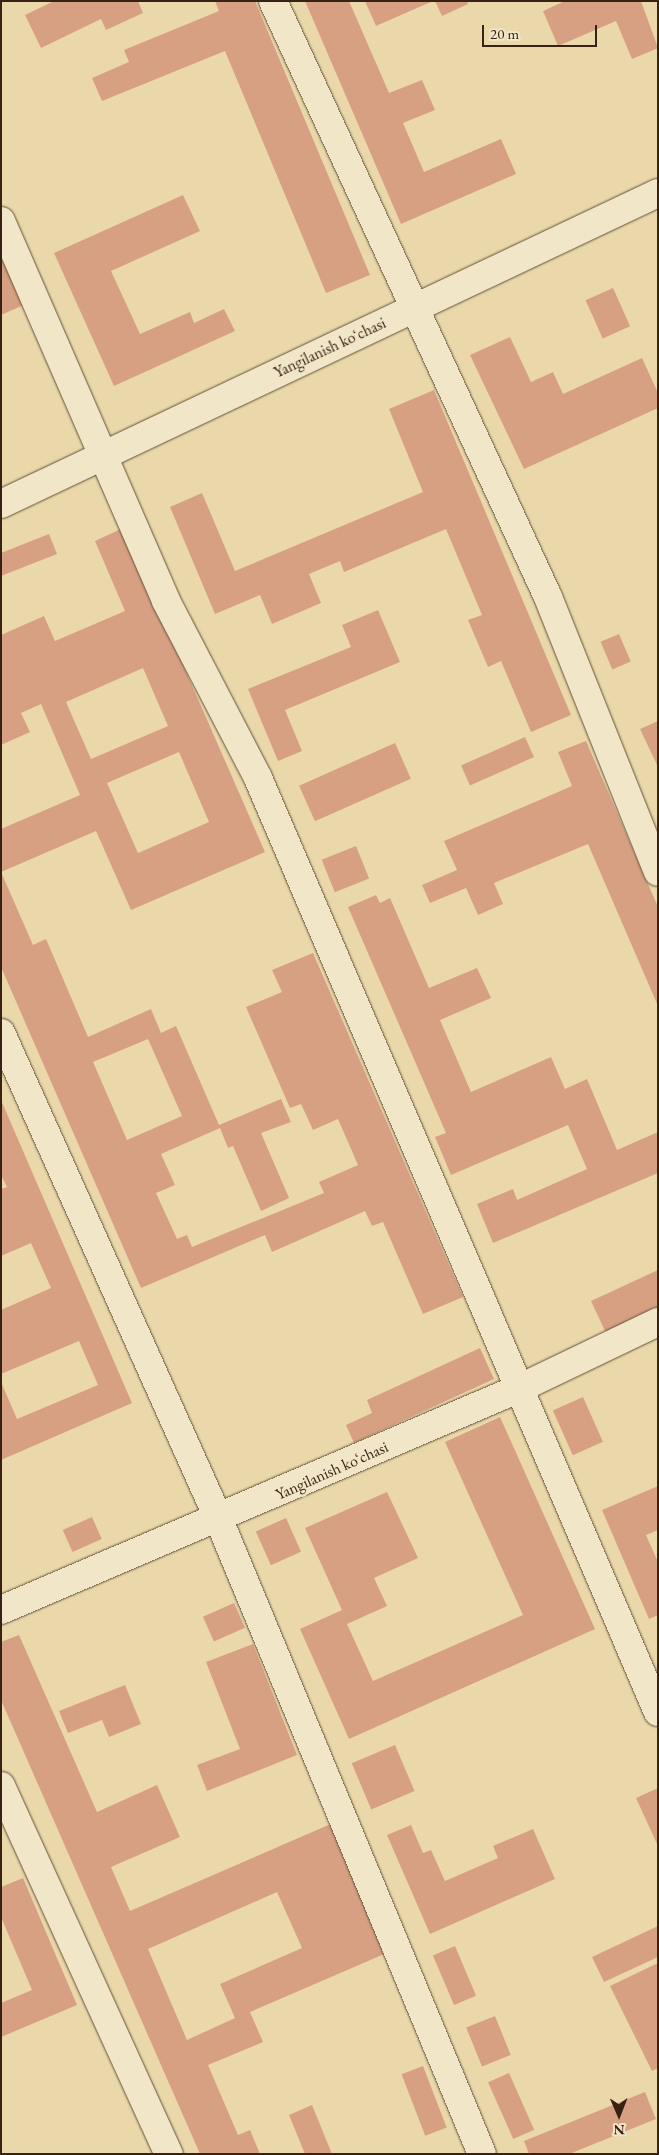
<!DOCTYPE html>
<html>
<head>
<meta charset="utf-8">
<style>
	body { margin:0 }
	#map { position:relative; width:659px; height:2155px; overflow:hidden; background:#ead8aa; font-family:"EB Garamond",serif }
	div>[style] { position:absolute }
	.building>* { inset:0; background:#d8a083; transform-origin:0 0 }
	.roads { filter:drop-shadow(0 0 1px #645039) drop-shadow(0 0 1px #645039) }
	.street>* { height:28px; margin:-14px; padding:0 14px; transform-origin:14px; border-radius:14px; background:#f1e6c8 }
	span { translate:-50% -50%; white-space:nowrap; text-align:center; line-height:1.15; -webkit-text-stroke:5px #f1e6c8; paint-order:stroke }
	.street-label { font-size:16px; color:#382213 }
	.frame { position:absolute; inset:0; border:2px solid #382213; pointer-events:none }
	.north { position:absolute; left:594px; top:2090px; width:50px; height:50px; -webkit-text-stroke:4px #f1e6c8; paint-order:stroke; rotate:179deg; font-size:14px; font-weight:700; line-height:20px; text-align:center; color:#382213 }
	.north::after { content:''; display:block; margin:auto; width:18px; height:22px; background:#382213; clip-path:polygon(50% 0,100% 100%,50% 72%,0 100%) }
	.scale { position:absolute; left:482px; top:25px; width:115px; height:22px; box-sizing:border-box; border:2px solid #382213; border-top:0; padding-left:6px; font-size:15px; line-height:18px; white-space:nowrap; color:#382213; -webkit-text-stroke:4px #f1e6c8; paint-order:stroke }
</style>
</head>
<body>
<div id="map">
	<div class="building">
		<i style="clip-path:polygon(54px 1px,138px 1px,143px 13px,106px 30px,101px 19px,41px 48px,25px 15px)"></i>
		<i style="clip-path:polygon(215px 1px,255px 1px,370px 275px,326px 293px,225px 51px,102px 101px,92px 78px,129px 62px,124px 50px,219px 11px)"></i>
		<i style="clip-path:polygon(305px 1px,349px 1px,389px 93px,422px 80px,435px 110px,403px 123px,424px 172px,501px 139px,516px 174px,401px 224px)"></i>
		<i style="clip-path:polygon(365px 1px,433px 1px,376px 26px)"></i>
		<i style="clip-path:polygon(435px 1px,467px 1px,468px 4px,442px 16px)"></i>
		<i style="clip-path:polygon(565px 1px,641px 1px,658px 48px,632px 59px,616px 21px,558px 46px,543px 11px)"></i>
		<i style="clip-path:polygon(183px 195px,200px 231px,111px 271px,140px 334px,190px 312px,194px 323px,224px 309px,235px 331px,114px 386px,54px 253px)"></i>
		<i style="clip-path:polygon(1px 241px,28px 303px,1px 315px)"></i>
		<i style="left:613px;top:288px;width:42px;height:30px;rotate:66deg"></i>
		<i style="clip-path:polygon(510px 337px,531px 382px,553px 372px,563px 394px,642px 358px,658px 393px,658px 408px,524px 469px,470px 355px)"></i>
		<i style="clip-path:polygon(434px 390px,571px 715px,531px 732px,501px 661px,488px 667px,468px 620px,482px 615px,446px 529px,344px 572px,340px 561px,309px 574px,321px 603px,272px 624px,260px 595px,215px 614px,170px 507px,202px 493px,235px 571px,423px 492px,389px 409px)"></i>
		<i style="clip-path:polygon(evenodd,123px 528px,265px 852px,131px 910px,96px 831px,1px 872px,1px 829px,80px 795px,41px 704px,21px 713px,30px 732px,1px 745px,1px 635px,44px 616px,55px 641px,125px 611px,95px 541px,123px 528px,143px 668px,168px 726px,91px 759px,66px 702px,143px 668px,123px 528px,179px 752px,209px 822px,138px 853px,107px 783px,179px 752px)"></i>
		<i style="clip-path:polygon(49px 534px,57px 554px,1px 576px,1px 553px)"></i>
		<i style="clip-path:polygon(378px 610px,400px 662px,285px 710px,302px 751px,278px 761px,248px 689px,351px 647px,342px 625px)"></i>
		<i style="left:619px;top:634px;width:30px;height:20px;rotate:67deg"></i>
		<i style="clip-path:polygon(658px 721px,658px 767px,640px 729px)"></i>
		<i style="left:525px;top:737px;width:22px;height:70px;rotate:66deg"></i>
		<i style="clip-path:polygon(586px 741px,658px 907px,658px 1006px,588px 844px,494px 883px,503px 904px,478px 915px,466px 888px,430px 903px,422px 885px,457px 870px,444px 841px,572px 786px,558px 752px)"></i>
		<i style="left:395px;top:743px;width:39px;height:105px;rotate:66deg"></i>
		<i style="left:356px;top:846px;width:35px;height:37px;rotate:68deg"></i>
		<i style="clip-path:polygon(evenodd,1px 872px,33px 945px,46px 939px,88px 1037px,151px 1009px,161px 1033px,176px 1026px,219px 1125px,281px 1099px,291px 1122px,261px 1133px,289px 1198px,261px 1211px,233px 1146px,228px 1148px,220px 1128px,161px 1154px,175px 1185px,156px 1193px,177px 1239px,187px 1235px,192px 1247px,324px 1193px,319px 1182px,358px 1165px,338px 1119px,313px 1130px,301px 1104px,290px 1108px,246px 1007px,282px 992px,272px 970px,313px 953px,463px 1297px,423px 1314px,383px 1222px,372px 1226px,365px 1211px,272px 1252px,265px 1235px,141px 1288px,1px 967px,1px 872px,148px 1039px,182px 1116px,127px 1140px,93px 1062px,148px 1039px)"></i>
		<i style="clip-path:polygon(376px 895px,380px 903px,390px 898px,429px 988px,477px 968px,491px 998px,440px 1020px,471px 1092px,551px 1057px,565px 1089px,587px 1079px,617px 1150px,658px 1132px,658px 1173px,493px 1243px,477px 1204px,513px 1189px,517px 1200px,587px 1169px,568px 1125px,451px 1175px,435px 1137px,446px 1133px,348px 907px)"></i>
		<i style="clip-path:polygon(1px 1100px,132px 1403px,1px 1460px,1px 1382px,17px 1419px,98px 1385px,79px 1341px,1px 1374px,1px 1310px,51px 1288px,31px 1243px,1px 1256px,1px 1189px,7px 1187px,1px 1175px)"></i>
		<i style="clip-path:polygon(658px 1270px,658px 1309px,606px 1333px,591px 1301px)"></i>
		<i style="clip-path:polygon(480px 1348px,494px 1379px,354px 1443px,346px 1425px,372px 1413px,367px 1400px)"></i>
		<i style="left:583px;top:1397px;width:49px;height:33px;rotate:66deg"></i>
		<i style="clip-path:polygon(500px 1417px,595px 1629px,349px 1739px,300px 1629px,342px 1610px,305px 1528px,387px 1492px,418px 1558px,374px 1578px,387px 1606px,347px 1624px,373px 1681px,523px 1615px,445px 1442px)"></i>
		<i style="clip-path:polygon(658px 1486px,658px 1530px,646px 1535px,658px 1562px,658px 1615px,649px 1619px,602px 1510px)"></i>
		<i style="left:92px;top:1517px;width:24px;height:32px;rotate:66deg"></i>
		<i style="left:286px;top:1518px;width:37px;height:33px;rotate:66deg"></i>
		<i style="left:234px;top:1603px;width:27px;height:34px;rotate:66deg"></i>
		<i style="clip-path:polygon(evenodd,19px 1635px,97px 1812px,157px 1785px,180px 1837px,111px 1867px,130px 1911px,333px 1823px,389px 1952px,250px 2012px,263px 2042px,208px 2065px,238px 2135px,250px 2130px,260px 2154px,200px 2154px,1px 1700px,1px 1642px,19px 1635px,277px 1892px,302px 1948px,220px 1984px,235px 2018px,187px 2040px,148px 1949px,277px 1892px)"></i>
		<i style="clip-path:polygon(253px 1644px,297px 1755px,207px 1791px,197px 1765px,240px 1749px,206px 1662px)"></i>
		<i style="clip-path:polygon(125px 1685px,141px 1724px,109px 1737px,102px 1720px,68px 1733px,59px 1711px)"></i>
		<i style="left:395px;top:1745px;width:50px;height:47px;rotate:67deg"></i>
		<i style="clip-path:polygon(658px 1788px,658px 1846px,636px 1798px)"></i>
		<i style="clip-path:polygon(411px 1825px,423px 1853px,431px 1850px,445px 1881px,498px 1858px,493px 1846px,533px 1829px,555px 1879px,430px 1934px,387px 1835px)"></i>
		<i style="clip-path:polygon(23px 1878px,77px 2005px,1px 2037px,1px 2003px,32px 1990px,1px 1917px,1px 1887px)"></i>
		<i style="clip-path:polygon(658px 1926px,658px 1957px,604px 1982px,592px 1957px)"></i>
		<i style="left:455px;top:1946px;width:54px;height:24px;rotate:67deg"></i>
		<i style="clip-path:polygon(658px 1963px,658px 2068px,652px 2071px,610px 1986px)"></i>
		<i style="left:495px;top:2016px;width:42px;height:31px;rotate:68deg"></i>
		<i style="left:423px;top:2066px;width:66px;height:23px;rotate:69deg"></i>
		<i style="left:509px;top:2073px;width:62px;height:23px;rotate:66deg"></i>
		<i style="clip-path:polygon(645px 2092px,656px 2119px,569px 2154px,529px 2154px,524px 2141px)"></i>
		<i style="clip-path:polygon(312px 2105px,332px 2154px,305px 2154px,289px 2115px)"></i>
	</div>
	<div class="roads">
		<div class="street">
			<i style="left:273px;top:1px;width:656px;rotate:65.23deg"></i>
			<i style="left:548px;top:597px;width:296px;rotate:68.2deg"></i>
			<i style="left:1px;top:221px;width:414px;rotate:66.5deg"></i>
			<i style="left:166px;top:601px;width:199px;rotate:62.5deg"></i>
			<i style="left:258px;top:778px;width:1016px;rotate:66.82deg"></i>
			<i style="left:1px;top:504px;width:727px;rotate:-25.33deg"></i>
			<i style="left:1px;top:1033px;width:534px;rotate:65.88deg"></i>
			<i style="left:219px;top:1520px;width:686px;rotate:67.47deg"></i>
			<i style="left:1px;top:1610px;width:564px;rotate:-23.16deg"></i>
			<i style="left:520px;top:1388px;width:153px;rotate:-25.6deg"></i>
			<i style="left:1px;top:1786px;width:405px;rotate:65.5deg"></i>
		</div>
	</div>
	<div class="street-label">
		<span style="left:330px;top:348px;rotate:-25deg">Yangilanish koʻchasi</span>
		<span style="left:332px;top:1471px;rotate:-24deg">Yangilanish koʻchasi</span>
	</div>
	<div class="frame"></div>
	<div class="north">N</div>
	<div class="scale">20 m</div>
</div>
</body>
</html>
